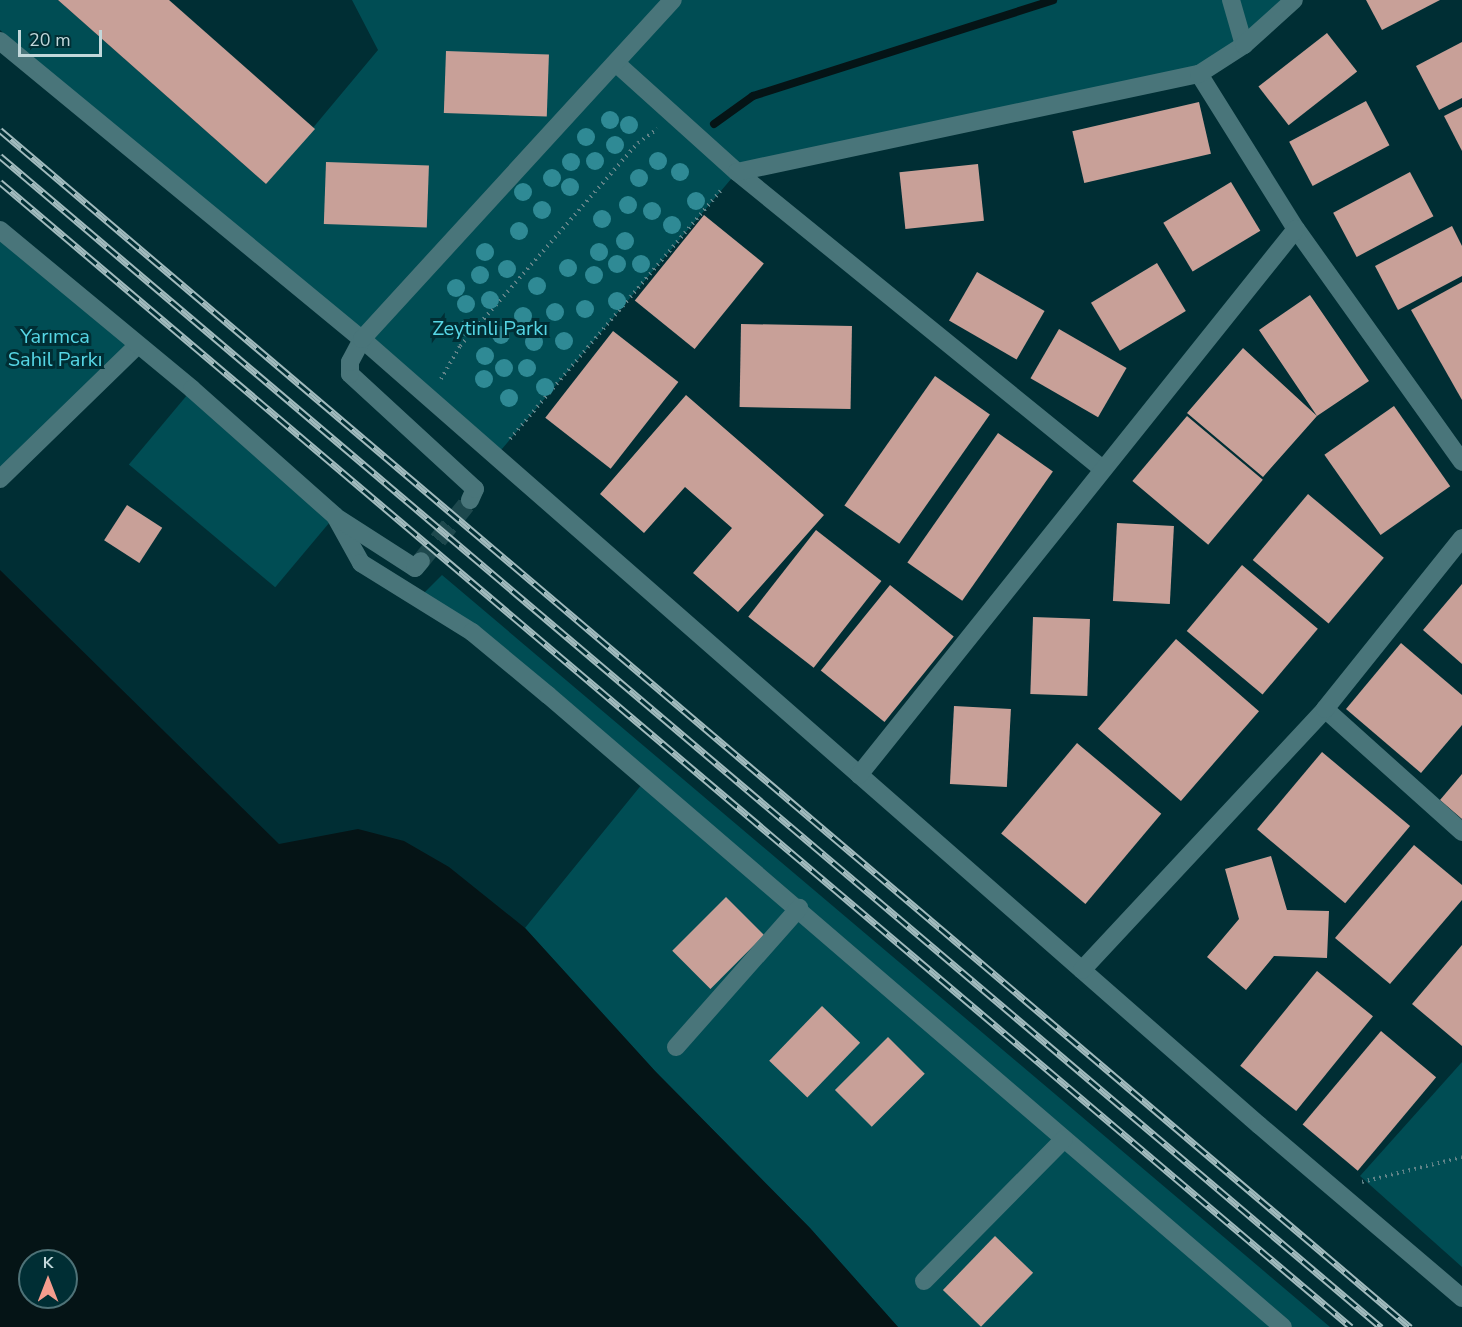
<!DOCTYPE html>
<html>
<head>
<meta charset="utf-8">
<style>
	body { margin:0 }
	#map { position:relative; width:1462px; height:1327px; overflow:hidden; background:#002e34; font-family:"Nunito Sans",sans-serif }
	div>[style] { position:absolute }
	.green>* { inset:0; background:#004d54; transform-origin:0 0 }
	.water>* { inset:0; background:#051416 }
	.stream>* { height:8px; margin:-4px; padding:0 4px; transform-origin:4px; border-radius:4px; background:#051416 }
	.building>* { inset:0; background:#c8a098; transform-origin:0 0 }
	.minor-tunnel>* { height:18px; margin-top:-9px; transform-origin:0; background:repeating-linear-gradient(90deg,#1d484d 0 18px,transparent 0 27px) }
	.path>* { height:4px; margin-top:-2px; transform-origin:0; background:repeating-linear-gradient(90deg,#618388 0 1.5px,transparent 0 6px) }
	.pedestrian>* { height:18px; margin:-9px; padding:0 9px; transform-origin:9px; border-radius:9px; background:#49757a }
	.minor>* { height:18px; margin:-9px; padding:0 9px; transform-origin:9px; border-radius:9px; background:#49757a }
	.rail>* { height:7px; margin-top:-3.5px; transform-origin:0; background:repeating-linear-gradient(90deg,#002e34 0 14px,#a1bbbe 0 28px); box-sizing:border-box; border-block:2px solid #a1bbbe }
	.trees>* { width:18px; height:18px; margin:-9px; border-radius:50%; background:#2f8a95 }
	span { translate:-50% -50%; white-space:nowrap; text-align:center; line-height:1.15; -webkit-text-stroke:6px #002e34; paint-order:stroke }
	.park-label { font-size:20px; color:#56d6e5 }
	.north { position:absolute; left:18px; top:1249px; width:60px; height:60px; box-sizing:border-box; background:#002e34; border:2px solid #4e7277; border-radius:50%; rotate:0deg; font-size:16px; font-weight:700; line-height:24px; text-align:center; color:#c2d8db }
	.north::after { content:''; display:block; margin:auto; width:21px; height:27px; background:#f59d8e; clip-path:polygon(50% 0,100% 100%,50% 72%,0 100%) }
	.scale { position:absolute; left:18px; top:30px; width:84px; height:27px; box-sizing:border-box; border:3px solid #c2d8db; border-top:0; padding-left:8px; font-size:18px; line-height:21px; white-space:nowrap; color:#c2d8db; -webkit-text-stroke:4px #002e34; paint-order:stroke }
</style>
</head>
<body>
<div id="map">
	<div class="green">
		<i style="clip-path:polygon(0 0,58px 0,266px 184px,378px 50px,352px 0,1294px 0,1199px 74px,737px 172px,496px 456px,0 30px)"></i>
		<i style="clip-path:polygon(0 230px,137px 346px,0 479px)"></i>
		<i style="left:188px;top:394px;width:191px;height:92px;rotate:40deg"></i>
		<i style="clip-path:polygon(442px 575px,1330px 1327px,898px 1327px,810px 1228px,655px 1071px,525px 928px,647px 778px,419px 598px)"></i>
		<i style="clip-path:polygon(1462px 1062px,1462px 1267px,1360px 1176px)"></i>
	</div>
	<div class="water">
		<i style="clip-path:polygon(evenodd,0 570px,279px 844px,358px 829px,404px 841px,449px 867px,525px 928px,655px 1071px,810px 1228px,898px 1327px,0 1327px,0 570px,30px 1261px,66px 1261px,66px 1297px,30px 1297px,30px 1261px)"></i>
	</div>
	<div class="stream">
		<i style="left:714px;top:124px;width:48px;rotate:-35.7deg"></i>
		<i style="left:753px;top:96px;width:315px;rotate:-17.7deg"></i>
	</div>
	<div class="building">
		<i style="clip-path:polygon(58px 0,169px 0,315px 129px,266px 184px)"></i>
		<i style="clip-path:polygon(1366px 0,1440px 0,1382px 30px)"></i>
		<i style="left:1327px;top:33px;width:49px;height:87px;rotate:52deg"></i>
		<i style="clip-path:polygon(1462px 42px,1462px 98px,1439px 110px,1416px 66px)"></i>
		<i style="left:446px;top:51px;width:103px;height:62px;rotate:2deg"></i>
		<i style="left:1366px;top:101px;width:50px;height:87px;rotate:62deg"></i>
		<i style="left:1199px;top:102px;width:53px;height:130px;rotate:77deg"></i>
		<i style="clip-path:polygon(1462px 107px,1462px 151px,1444px 116px)"></i>
		<i style="left:326px;top:162px;width:103px;height:62px;rotate:2deg"></i>
		<i style="left:978px;top:164px;width:57px;height:79px;rotate:84deg"></i>
		<i style="left:1410px;top:172px;width:50px;height:87px;rotate:62deg"></i>
		<i style="left:1231px;top:182px;width:57px;height:79px;rotate:59deg"></i>
		<i style="left:704px;top:215px;width:77px;height:110px;rotate:39deg"></i>
		<i style="clip-path:polygon(1452px 226px,1462px 246px,1462px 276px,1398px 310px,1375px 266px)"></i>
		<i style="left:1157px;top:263px;width:56px;height:77px;rotate:59deg"></i>
		<i style="left:977px;top:272px;width:78px;height:56px;rotate:30deg"></i>
		<i style="clip-path:polygon(1462px 282px,1462px 400px,1411px 310px)"></i>
		<i style="clip-path:polygon(1310px 295px,1369px 381px,1317px 416px,1263px 477px,1187px 413px,1243px 348px,1317px 416px,1259px 330px)"></i>
		<i style="left:741px;top:324px;width:111px;height:83px;rotate:1deg"></i>
		<i style="left:1059px;top:329px;width:78px;height:57px;rotate:30deg"></i>
		<i style="left:613px;top:331px;width:83px;height:110px;rotate:38deg"></i>
		<i style="left:935px;top:376px;width:67px;height:158px;rotate:35deg"></i>
		<i style="clip-path:polygon(686px 395px,824px 515px,738px 612px,693px 573px,732px 528px,685px 487px,644px 533px,600px 494px)"></i>
		<i style="left:1394px;top:406px;width:98px;height:85px;rotate:55deg"></i>
		<i style="left:1187px;top:416px;width:99px;height:85px;rotate:40deg"></i>
		<i style="left:998px;top:433px;width:67px;height:158px;rotate:35deg"></i>
		<i style="left:1308px;top:494px;width:99px;height:86px;rotate:40deg"></i>
		<i style="left:127px;top:505px;width:42px;height:42px;rotate:33deg"></i>
		<i style="left:1117px;top:523px;width:57px;height:78px;rotate:3deg"></i>
		<i style="left:816px;top:530px;width:83px;height:110px;rotate:38deg"></i>
		<i style="left:1242px;top:565px;width:99px;height:86px;rotate:40deg"></i>
		<i style="clip-path:polygon(1462px 584px,1462px 664px,1423px 630px)"></i>
		<i style="left:890px;top:585px;width:82px;height:110px;rotate:39deg"></i>
		<i style="left:1033px;top:617px;width:57px;height:77px;rotate:2deg"></i>
		<i style="left:1176px;top:639px;width:110px;height:119px;rotate:41deg"></i>
		<i style="clip-path:polygon(1401px 643px,1462px 695px,1462px 725px,1421px 773px,1346px 709px)"></i>
		<i style="left:954px;top:706px;width:57px;height:78px;rotate:3deg"></i>
		<i style="left:1077px;top:743px;width:110px;height:118px;rotate:40deg"></i>
		<i style="left:1322px;top:752px;width:115px;height:101px;rotate:40deg"></i>
		<i style="clip-path:polygon(1462px 774px,1462px 819px,1440px 800px)"></i>
		<i style="clip-path:polygon(1414px 845px,1462px 885px,1462px 900px,1390px 984px,1335px 938px)"></i>
		<i style="clip-path:polygon(1271px 856px,1287px 910px,1329px 911px,1327px 958px,1274px 956px,1246px 990px,1207px 957px,1239px 919px,1225px 869px)"></i>
		<i style="left:726px;top:897px;width:54px;height:76px;rotate:45deg"></i>
		<i style="clip-path:polygon(1462px 945px,1462px 1046px,1412px 1004px)"></i>
		<i style="left:1317px;top:971px;width:72px;height:122px;rotate:39deg"></i>
		<i style="left:822px;top:1006px;width:53px;height:76px;rotate:44deg"></i>
		<i style="left:1381px;top:1031px;width:72px;height:122px;rotate:40deg"></i>
		<i style="left:888px;top:1037px;width:52px;height:75px;rotate:45deg"></i>
		<i style="left:995px;top:1236px;width:53px;height:75px;rotate:44deg"></i>
	</div>
	<div class="minor-tunnel">
		<i style="left:421px;top:561px;width:78px;rotate:-51.2deg"></i>
	</div>
	<div class="path">
		<i style="left:441px;top:379px;width:38px;rotate:-60deg"></i>
		<i style="left:460px;top:346px;width:270px;rotate:-48.8deg"></i>
		<i style="left:638px;top:143px;width:24px;rotate:-36deg"></i>
		<i style="left:510px;top:439px;width:329px;rotate:-49.7deg"></i>
		<i style="left:1362px;top:1182px;width:103px;rotate:-14deg"></i>
	</div>
	<div class="pedestrian">
		<i style="left:0;top:479px;width:191px;rotate:-44.2deg"></i>
	</div>
	<div class="minor">
		<i style="left:1231px;top:0;width:47px;rotate:73.9deg"></i>
		<i style="left:0;top:41px;width:469px;rotate:39.5deg"></i>
		<i style="left:362px;top:339px;width:1193px;rotate:41.23deg"></i>
		<i style="left:1259px;top:1125px;width:267px;rotate:40.4deg"></i>
		<i style="left:617px;top:64px;width:161px;rotate:42deg"></i>
		<i style="left:737px;top:172px;width:469px;rotate:39.1deg"></i>
		<i style="left:1199px;top:74px;width:183px;rotate:58deg"></i>
		<i style="left:1296px;top:229px;width:286px;rotate:54.5deg"></i>
		<i style="left:737px;top:172px;width:472px;rotate:-12deg"></i>
		<i style="left:1199px;top:74px;width:54px;rotate:-32.8deg"></i>
		<i style="left:1244px;top:45px;width:67px;rotate:-42deg"></i>
		<i style="left:0;top:230px;width:249px;rotate:39.6deg"></i>
		<i style="left:192px;top:389px;width:191px;rotate:41.6deg"></i>
		<i style="left:335px;top:516px;width:54px;rotate:61deg"></i>
		<i style="left:361px;top:563px;width:131px;rotate:31.9deg"></i>
		<i style="left:472px;top:632px;width:99px;rotate:39.7deg"></i>
		<i style="left:548px;top:695px;width:969px;rotate:40.69deg"></i>
		<i style="left:470px;top:500px;width:12px;rotate:-66deg"></i>
		<i style="left:475px;top:489px;width:170px;rotate:-137.4deg"></i>
		<i style="left:350px;top:374px;width:12px;rotate:-90deg"></i>
		<i style="left:350px;top:362px;width:26px;rotate:-62deg"></i>
		<i style="left:362px;top:339px;width:460px;rotate:-47.5deg"></i>
		<i style="left:336px;top:517px;width:94px;rotate:32.8deg"></i>
		<i style="left:415px;top:568px;width:9px;rotate:-49deg"></i>
		<i style="left:1325px;top:709px;width:184px;rotate:41.9deg"></i>
		<i style="left:859px;top:775px;width:699px;rotate:-51.33deg"></i>
		<i style="left:1082px;top:970px;width:357px;rotate:-47deg"></i>
		<i style="left:1325px;top:709px;width:219px;rotate:-51.3deg"></i>
		<i style="left:676px;top:1047px;width:186px;rotate:-48.5deg"></i>
		<i style="left:924px;top:1281px;width:199px;rotate:-45.4deg"></i>
	</div>
	<div class="rail">
		<i style="left:0;top:130px;width:1850px;rotate:40.33deg"></i>
		<i style="left:0;top:156px;width:1811px;rotate:40.3deg"></i>
		<i style="left:0;top:182px;width:1771px;rotate:40.28deg"></i>
	</div>
	<div class="trees">
		<i style="left:610px;top:120px"></i>
		<i style="left:629px;top:125px"></i>
		<i style="left:586px;top:137px"></i>
		<i style="left:615px;top:145px"></i>
		<i style="left:595px;top:161px"></i>
		<i style="left:658px;top:161px"></i>
		<i style="left:571px;top:162px"></i>
		<i style="left:680px;top:172px"></i>
		<i style="left:552px;top:178px"></i>
		<i style="left:639px;top:178px"></i>
		<i style="left:570px;top:187px"></i>
		<i style="left:523px;top:192px"></i>
		<i style="left:696px;top:201px"></i>
		<i style="left:628px;top:205px"></i>
		<i style="left:542px;top:210px"></i>
		<i style="left:652px;top:211px"></i>
		<i style="left:602px;top:219px"></i>
		<i style="left:672px;top:225px"></i>
		<i style="left:519px;top:231px"></i>
		<i style="left:625px;top:241px"></i>
		<i style="left:485px;top:252px"></i>
		<i style="left:599px;top:252px"></i>
		<i style="left:617px;top:264px"></i>
		<i style="left:641px;top:264px"></i>
		<i style="left:568px;top:268px"></i>
		<i style="left:507px;top:269px"></i>
		<i style="left:480px;top:275px"></i>
		<i style="left:594px;top:275px"></i>
		<i style="left:537px;top:286px"></i>
		<i style="left:456px;top:288px"></i>
		<i style="left:490px;top:300px"></i>
		<i style="left:617px;top:301px"></i>
		<i style="left:466px;top:304px"></i>
		<i style="left:585px;top:309px"></i>
		<i style="left:555px;top:312px"></i>
		<i style="left:523px;top:316px"></i>
		<i style="left:468px;top:328px"></i>
		<i style="left:501px;top:335px"></i>
		<i style="left:564px;top:341px"></i>
		<i style="left:534px;top:342px"></i>
		<i style="left:485px;top:356px"></i>
		<i style="left:504px;top:368px"></i>
		<i style="left:527px;top:368px"></i>
		<i style="left:484px;top:379px"></i>
		<i style="left:545px;top:387px"></i>
		<i style="left:509px;top:398px"></i>
	</div>
	<div class="park-label">
		<span style="left:490px;top:328px">Zeytinli Parkı</span>
		<span style="left:55px;top:348px">Yarımca<br>Sahil Parkı</span>
	</div>
	<div class="north">K</div>
	<div class="scale">20 m</div>
</div>
</body>
</html>
